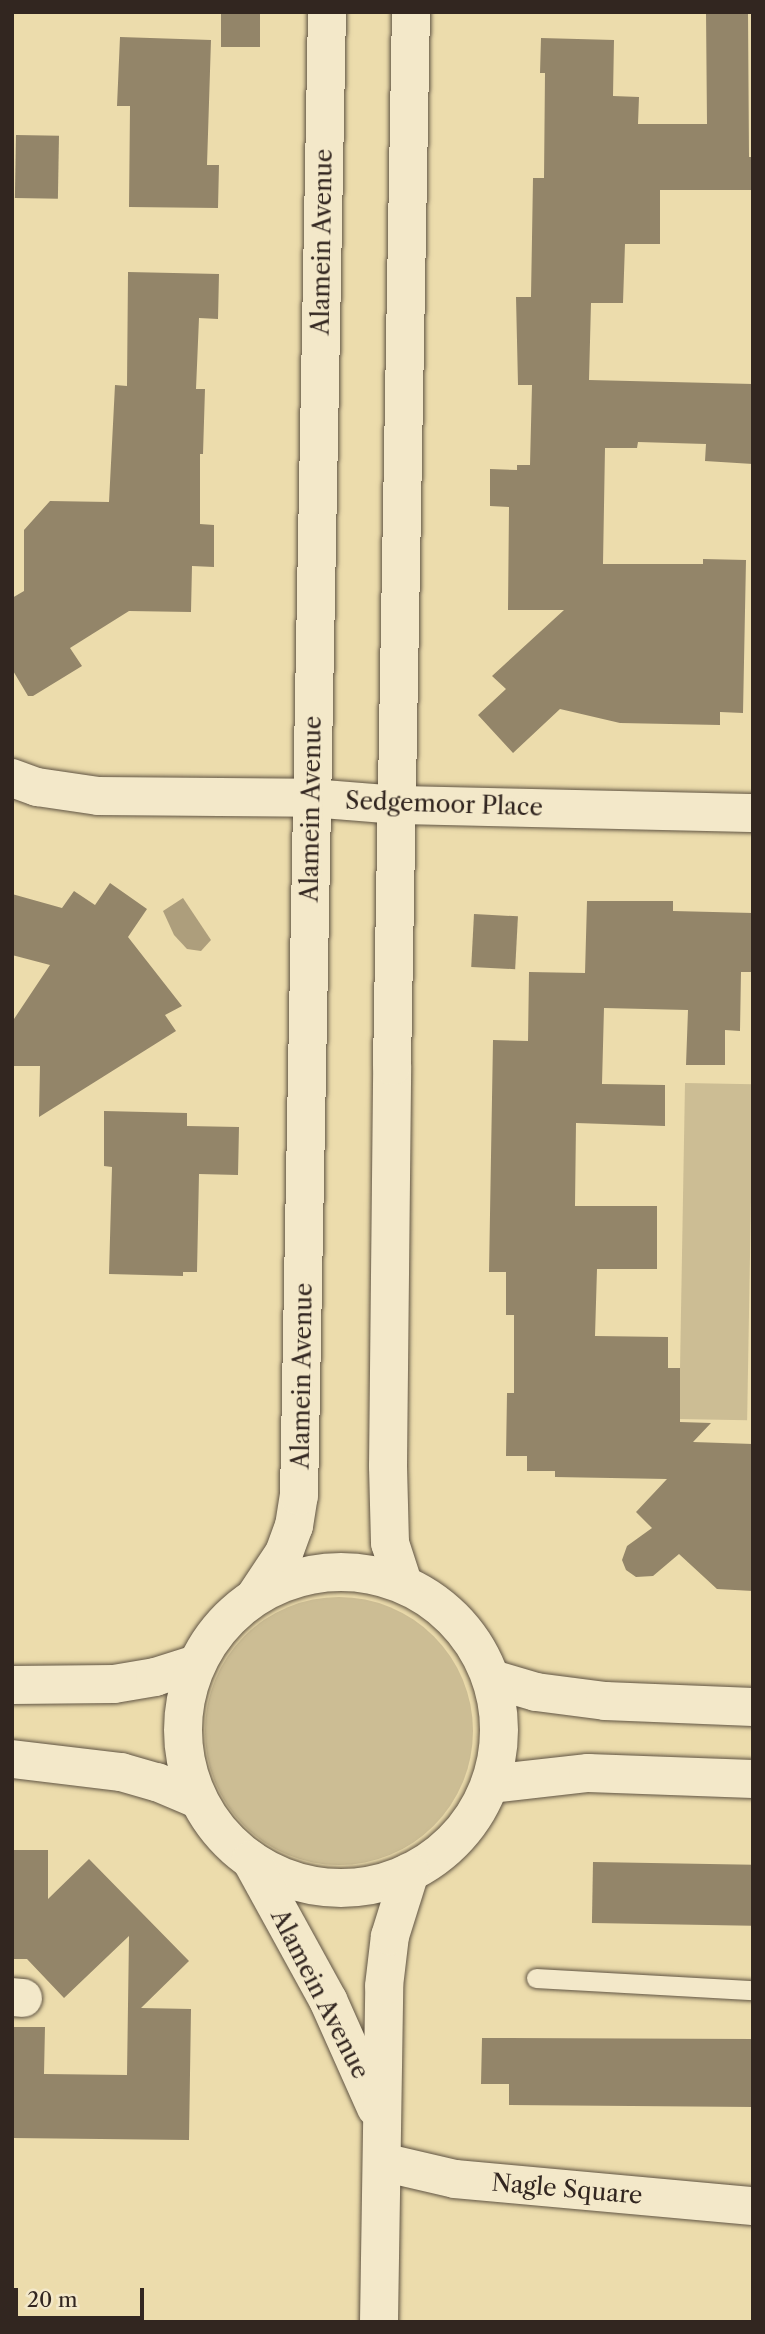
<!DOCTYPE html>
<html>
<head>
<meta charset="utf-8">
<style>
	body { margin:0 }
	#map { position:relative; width:765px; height:2334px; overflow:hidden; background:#ecdcac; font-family:"Libre Caslon Text",serif }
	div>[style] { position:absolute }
	.green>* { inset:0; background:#ccbd94; transform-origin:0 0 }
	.round { border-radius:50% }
	.water>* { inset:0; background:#ad9e7c }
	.building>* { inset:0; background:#938569; transform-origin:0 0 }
	.roads { filter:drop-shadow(0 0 2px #605443) drop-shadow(0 0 2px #605443) }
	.service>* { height:19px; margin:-9.5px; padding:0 9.5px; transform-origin:9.5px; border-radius:9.5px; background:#f3e8c9 }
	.minor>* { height:38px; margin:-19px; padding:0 19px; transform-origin:19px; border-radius:19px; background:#f3e8c9 }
	.tertiary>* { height:38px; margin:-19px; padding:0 19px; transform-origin:19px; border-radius:19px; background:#f3e8c9 }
	.tertiary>.ring { margin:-19px; padding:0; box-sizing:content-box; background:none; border:38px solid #f3e8c9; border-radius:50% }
	span { translate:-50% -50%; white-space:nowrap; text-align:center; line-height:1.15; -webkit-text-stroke:5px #f3e8c9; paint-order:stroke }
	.street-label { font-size:24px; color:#322620 }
	.frame { position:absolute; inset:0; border:14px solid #322620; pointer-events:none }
	.scale { position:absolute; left:14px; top:2288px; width:130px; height:32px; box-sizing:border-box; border:4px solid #322620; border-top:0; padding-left:9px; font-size:21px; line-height:24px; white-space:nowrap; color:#322620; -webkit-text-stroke:5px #f3e8c9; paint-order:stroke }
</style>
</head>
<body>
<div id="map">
	<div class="green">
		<i style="left:685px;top:1083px;width:68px;height:336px;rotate:1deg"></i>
		<i class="round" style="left:205px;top:1597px;width:268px;height:268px"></i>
	</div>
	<div class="water">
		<i style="clip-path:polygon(183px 898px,211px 940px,201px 951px,187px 949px,174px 935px,163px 911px)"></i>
	</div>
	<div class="building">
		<i style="left:221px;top:12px;width:39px;height:35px"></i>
		<i style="clip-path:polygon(706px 12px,748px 12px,749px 157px,753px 157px,753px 190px,660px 190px,660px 244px,625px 244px,623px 303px,591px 303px,589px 380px,753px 384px,753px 464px,705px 461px,706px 444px,638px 442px,637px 448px,605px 448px,603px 564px,703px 564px,703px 559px,746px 560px,743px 713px,720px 712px,720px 725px,620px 723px,560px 709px,513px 753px,478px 715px,506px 689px,492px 676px,564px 610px,508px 610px,509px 507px,490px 506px,490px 469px,517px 470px,517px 465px,530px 465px,532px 385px,518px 385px,516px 297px,531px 297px,533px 178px,544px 178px,545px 73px,540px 73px,541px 38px,614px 40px,613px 96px,639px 97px,638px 124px,707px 124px)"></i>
		<i style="clip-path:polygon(120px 37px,211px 40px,207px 165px,219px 165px,218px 208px,129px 207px,130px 106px,117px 106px)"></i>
		<i style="left:16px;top:135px;width:43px;height:63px;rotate:1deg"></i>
		<i style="clip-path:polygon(128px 272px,219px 274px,218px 319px,199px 318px,196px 389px,205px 389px,203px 454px,200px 454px,200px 524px,214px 525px,214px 567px,192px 566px,191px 612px,129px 611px,70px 648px,82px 666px,33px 696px,28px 696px,12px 669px,12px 598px,24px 591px,24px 530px,50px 501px,109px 502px,115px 385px,127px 386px)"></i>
		<i style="clip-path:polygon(110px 883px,147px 909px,128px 937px,182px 1006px,165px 1015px,176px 1031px,39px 1117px,40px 1066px,12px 1066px,12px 1022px,50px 965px,12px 955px,12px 894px,62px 908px,74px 891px,95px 905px)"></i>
		<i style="clip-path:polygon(587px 901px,673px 901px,673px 911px,753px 913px,753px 972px,741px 972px,740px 1031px,725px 1030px,725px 1065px,686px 1065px,688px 1010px,604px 1008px,602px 1084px,665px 1085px,665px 1126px,576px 1123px,575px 1206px,657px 1206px,657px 1269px,597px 1269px,595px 1336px,668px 1337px,668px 1368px,680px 1368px,680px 1422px,711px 1423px,693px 1442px,753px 1444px,753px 1591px,717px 1589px,679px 1554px,653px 1576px,636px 1577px,626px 1570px,622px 1560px,627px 1546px,652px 1528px,636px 1512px,667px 1479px,555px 1477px,555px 1471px,527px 1471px,527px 1456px,506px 1456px,507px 1393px,514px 1393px,514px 1315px,506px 1315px,506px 1272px,489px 1272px,493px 1040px,528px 1041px,529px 972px,585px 973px)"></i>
		<i style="left:474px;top:914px;width:44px;height:53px;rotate:3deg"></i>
		<i style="clip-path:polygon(104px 1111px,187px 1113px,187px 1126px,239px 1127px,238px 1175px,199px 1174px,197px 1272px,183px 1272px,183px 1276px,109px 1274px,112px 1167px,104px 1166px)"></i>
		<i style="clip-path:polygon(12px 1850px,48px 1850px,48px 1899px,89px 1859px,189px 1961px,141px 2008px,191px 2009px,189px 2140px,12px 2138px,12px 2027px,45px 2027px,44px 2074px,127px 2075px,129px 1936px,64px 1998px,27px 1959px,12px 1959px)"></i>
		<i style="left:593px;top:1862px;width:160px;height:61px;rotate:1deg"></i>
		<i style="clip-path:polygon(482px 2038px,753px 2039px,753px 2107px,509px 2105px,509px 2084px,481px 2084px)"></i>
	</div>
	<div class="roads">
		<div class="service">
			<i style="left:536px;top:1978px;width:217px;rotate:3.2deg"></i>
		</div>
		<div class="minor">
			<i style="left:12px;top:778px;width:27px;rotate:20deg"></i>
			<i style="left:37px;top:787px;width:62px;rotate:8.4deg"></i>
			<i style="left:98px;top:796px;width:213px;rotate:0.5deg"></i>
			<i style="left:311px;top:798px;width:87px;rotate:4.6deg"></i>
			<i style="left:398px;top:805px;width:355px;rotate:1.3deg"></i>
			<i style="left:492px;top:1679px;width:46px;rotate:16.5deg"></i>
			<i style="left:536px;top:1692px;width:70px;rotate:7.4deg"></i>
			<i style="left:605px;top:1701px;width:148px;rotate:2.3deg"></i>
			<i style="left:12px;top:1685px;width:102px;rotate:-0.6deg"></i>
			<i style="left:114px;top:1684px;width:42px;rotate:-9.7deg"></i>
			<i style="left:155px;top:1677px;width:43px;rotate:-17.6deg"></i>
			<i style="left:12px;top:1759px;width:110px;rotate:6.8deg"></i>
			<i style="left:121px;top:1772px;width:37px;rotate:16deg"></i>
			<i style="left:157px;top:1782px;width:43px;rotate:23deg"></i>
			<i style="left:490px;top:1784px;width:99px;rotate:-6.4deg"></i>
			<i style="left:588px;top:1773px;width:165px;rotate:2.1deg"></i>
			<i style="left:12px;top:1997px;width:11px;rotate:5deg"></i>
			<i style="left:382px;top:2162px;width:75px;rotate:13.1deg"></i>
			<i style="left:455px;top:2179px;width:299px;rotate:5.2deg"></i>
		</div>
		<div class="tertiary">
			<i class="ring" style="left:183px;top:1572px;width:278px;height:278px"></i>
			<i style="left:403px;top:1583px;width:42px;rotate:-108deg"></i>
			<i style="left:390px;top:1543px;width:77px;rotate:-91.5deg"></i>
			<i style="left:388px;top:1466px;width:400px;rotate:-89.4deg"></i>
			<i style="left:392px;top:1066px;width:1054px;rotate:-88.97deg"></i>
			<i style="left:256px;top:1595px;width:50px;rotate:-56.3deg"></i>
			<i style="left:284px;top:1553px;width:29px;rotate:-70deg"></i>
			<i style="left:294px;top:1526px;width:30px;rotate:-81deg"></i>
			<i style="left:299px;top:1496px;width:1484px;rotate:-88.92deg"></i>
			<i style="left:251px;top:1860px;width:160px;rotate:61.2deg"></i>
			<i style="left:328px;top:2000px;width:118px;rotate:66deg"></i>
			<i style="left:379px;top:2322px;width:336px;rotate:-89.1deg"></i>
			<i style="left:384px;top:1986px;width:50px;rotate:-83.2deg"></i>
			<i style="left:390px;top:1936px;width:67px;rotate:-72.6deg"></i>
		</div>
	</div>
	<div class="street-label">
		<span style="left:322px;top:242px;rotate:-89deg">Alamein Avenue</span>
		<span style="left:444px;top:804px;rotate:2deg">Sedgemoor Place</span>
		<span style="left:311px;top:809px;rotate:-89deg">Alamein Avenue</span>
		<span style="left:302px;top:1376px;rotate:-89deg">Alamein Avenue</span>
		<span style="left:320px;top:1994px;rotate:63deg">Alamein Avenue</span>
		<span style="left:567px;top:2189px;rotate:5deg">Nagle Square</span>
	</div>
	<div class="frame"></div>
	<div class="scale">20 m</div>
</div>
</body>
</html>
